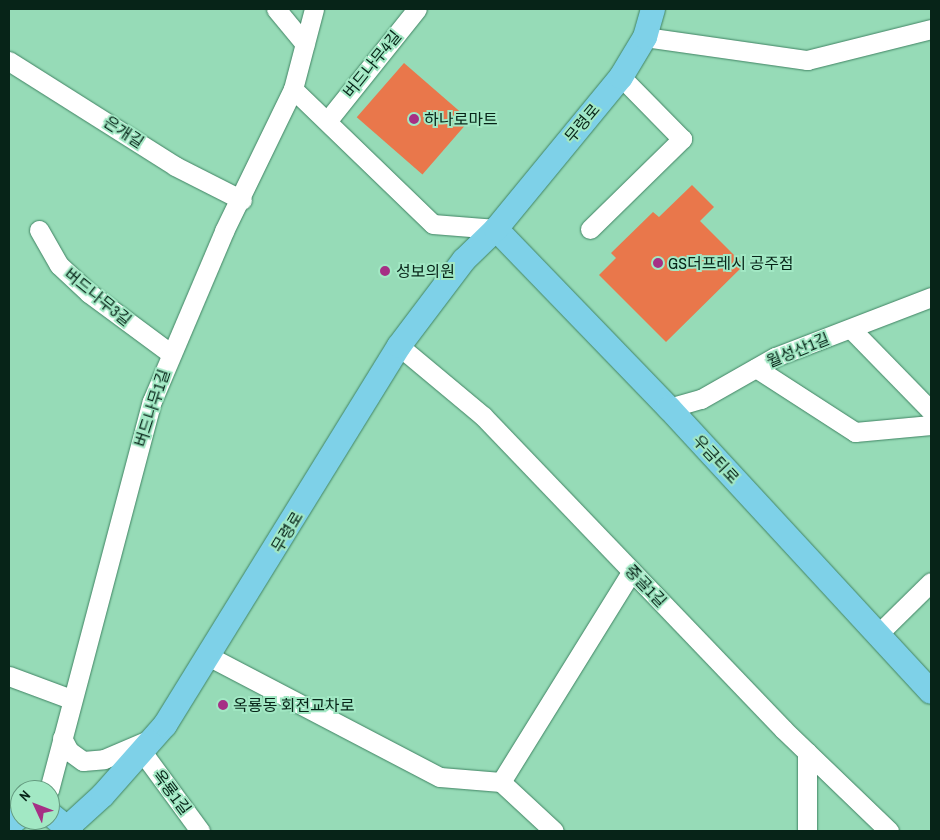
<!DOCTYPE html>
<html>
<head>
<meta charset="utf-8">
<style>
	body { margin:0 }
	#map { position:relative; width:940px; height:840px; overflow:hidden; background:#96dbb7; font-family:"Archivo Narrow","Noto Sans KR",sans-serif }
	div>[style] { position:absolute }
	.building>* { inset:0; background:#e9774b; transform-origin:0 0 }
	.roads { filter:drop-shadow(0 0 1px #408363) drop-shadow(0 0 1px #408363) }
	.minor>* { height:19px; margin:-9.5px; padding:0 9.5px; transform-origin:9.5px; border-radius:9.5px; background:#fff }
	.major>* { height:24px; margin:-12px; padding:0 12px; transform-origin:12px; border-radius:12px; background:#7ed1e8 }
	.dots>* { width:14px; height:14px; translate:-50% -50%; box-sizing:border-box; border:2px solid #a2e8c4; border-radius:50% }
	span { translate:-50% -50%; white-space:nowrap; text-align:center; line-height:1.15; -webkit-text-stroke:4px #a2e8c4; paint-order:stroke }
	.street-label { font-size:16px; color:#072418 }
	.poi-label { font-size:16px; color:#072418 }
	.left { translate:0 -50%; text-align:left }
	.frame { position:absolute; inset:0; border:10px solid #072418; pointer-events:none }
	.north { position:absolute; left:10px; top:780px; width:50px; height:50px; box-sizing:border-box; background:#a2e8c4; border:1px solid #649a7f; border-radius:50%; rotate:313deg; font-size:14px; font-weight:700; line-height:20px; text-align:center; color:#072418 }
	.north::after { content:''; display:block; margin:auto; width:18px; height:22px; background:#a62f85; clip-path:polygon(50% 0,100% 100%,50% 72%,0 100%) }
</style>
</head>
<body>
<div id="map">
	<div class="building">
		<i style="left:404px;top:63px;width:87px;height:72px;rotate:41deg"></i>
		<i style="clip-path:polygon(692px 185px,714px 207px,700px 221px,744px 265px,666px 342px,599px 275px,616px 258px,611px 253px,653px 212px,659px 217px)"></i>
	</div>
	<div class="roads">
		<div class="minor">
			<i style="left:276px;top:9px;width:45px;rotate:50.4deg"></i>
			<i style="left:645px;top:37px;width:164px;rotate:8.1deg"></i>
			<i style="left:807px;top:60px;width:128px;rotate:-14deg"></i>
			<i style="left:9px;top:61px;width:196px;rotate:32.3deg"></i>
			<i style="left:175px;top:166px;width:75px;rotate:26.9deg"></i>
			<i style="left:293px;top:89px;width:194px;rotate:44deg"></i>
			<i style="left:433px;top:224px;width:63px;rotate:4.5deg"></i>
			<i style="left:328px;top:120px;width:142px;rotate:-51.3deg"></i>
			<i style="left:590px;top:229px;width:129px;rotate:-44.4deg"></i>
			<i style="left:682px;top:139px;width:87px;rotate:-134.5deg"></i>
			<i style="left:39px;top:230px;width:40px;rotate:60.3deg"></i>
			<i style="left:59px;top:265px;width:41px;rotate:43deg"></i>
			<i style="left:89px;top:293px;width:101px;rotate:36.5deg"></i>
			<i style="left:852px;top:330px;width:113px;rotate:45.7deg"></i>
			<i style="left:399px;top:346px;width:109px;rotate:39.8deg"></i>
			<i style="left:483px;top:416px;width:434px;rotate:46.2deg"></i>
			<i style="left:783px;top:729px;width:147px;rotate:43.9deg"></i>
			<i style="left:756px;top:368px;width:118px;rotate:32.9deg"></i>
			<i style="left:855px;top:432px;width:76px;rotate:-5.3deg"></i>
			<i style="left:669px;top:408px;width:33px;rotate:-16deg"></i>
			<i style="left:701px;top:399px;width:85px;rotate:-29.6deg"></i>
			<i style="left:775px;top:357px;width:167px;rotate:-21deg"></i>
			<i style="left:878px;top:634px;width:74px;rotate:-44.5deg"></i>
			<i style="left:210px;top:657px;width:259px;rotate:27.6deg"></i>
			<i style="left:440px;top:777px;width:61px;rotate:4.7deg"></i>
			<i style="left:501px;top:782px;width:72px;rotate:42.8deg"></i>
			<i style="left:9px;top:676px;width:66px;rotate:20.4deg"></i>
			<i style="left:62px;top:738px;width:15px;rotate:62deg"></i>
			<i style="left:69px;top:751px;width:17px;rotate:36deg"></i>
			<i style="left:83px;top:761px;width:21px;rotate:-5deg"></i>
			<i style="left:104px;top:759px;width:51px;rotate:-23.1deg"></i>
			<i style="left:143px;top:753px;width:97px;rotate:53.8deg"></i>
			<i style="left:501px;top:782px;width:248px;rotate:-58.2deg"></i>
			<i style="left:49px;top:790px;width:402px;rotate:-75.2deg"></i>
			<i style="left:152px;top:401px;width:185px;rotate:-67deg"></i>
			<i style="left:224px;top:231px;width:158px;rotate:-64.1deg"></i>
			<i style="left:293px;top:89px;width:83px;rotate:-75.3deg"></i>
			<i style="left:807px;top:831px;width:79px;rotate:-90deg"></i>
		</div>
		<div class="major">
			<i style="left:496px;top:229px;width:249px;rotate:46deg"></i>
			<i style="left:669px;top:408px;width:386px;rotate:47.3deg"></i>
			<i style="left:50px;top:814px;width:27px;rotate:39deg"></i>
			<i style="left:9px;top:825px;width:14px;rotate:-39deg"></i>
			<i style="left:68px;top:827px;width:47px;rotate:-42.4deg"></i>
			<i style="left:103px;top:795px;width:94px;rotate:-48.5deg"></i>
			<i style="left:165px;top:725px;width:445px;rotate:-58.3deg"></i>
			<i style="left:399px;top:346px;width:108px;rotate:-52.9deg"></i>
			<i style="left:464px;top:260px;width:45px;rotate:-44.1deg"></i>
			<i style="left:496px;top:229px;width:197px;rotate:-50.6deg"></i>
			<i style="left:621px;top:77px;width:47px;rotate:-59deg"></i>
			<i style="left:645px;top:37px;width:29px;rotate:-74deg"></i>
		</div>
	</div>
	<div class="dots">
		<i style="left:414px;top:119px;background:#a62f85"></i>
		<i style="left:658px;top:263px;background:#a62f85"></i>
		<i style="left:385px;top:271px;background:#a62f85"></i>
		<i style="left:223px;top:705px;background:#a62f85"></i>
	</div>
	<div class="street-label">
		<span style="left:372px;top:64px;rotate:-51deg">버드나무4길</span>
		<span style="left:582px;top:123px;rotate:-50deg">무령로</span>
		<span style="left:124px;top:132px;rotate:33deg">은개길</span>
		<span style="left:98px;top:297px;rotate:39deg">버드나무3길</span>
		<span style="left:798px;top:350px;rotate:-22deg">월성산1길</span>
		<span style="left:152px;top:408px;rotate:-72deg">버드나무1길</span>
		<span style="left:716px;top:459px;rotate:47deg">우금티로</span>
		<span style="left:287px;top:532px;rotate:-59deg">무령로</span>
		<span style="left:646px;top:586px;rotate:46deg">중골1길</span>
		<span style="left:172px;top:792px;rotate:53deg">옥룡1길</span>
	</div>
	<div class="poi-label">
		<span class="left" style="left:424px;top:119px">하나로마트</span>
		<span class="left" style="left:668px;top:263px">GS더프레시 공주점</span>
		<span class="left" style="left:396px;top:271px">성보의원</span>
		<span class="left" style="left:233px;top:705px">옥룡동 회전교차로</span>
	</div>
	<div class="frame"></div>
	<div class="north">N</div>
</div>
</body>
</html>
